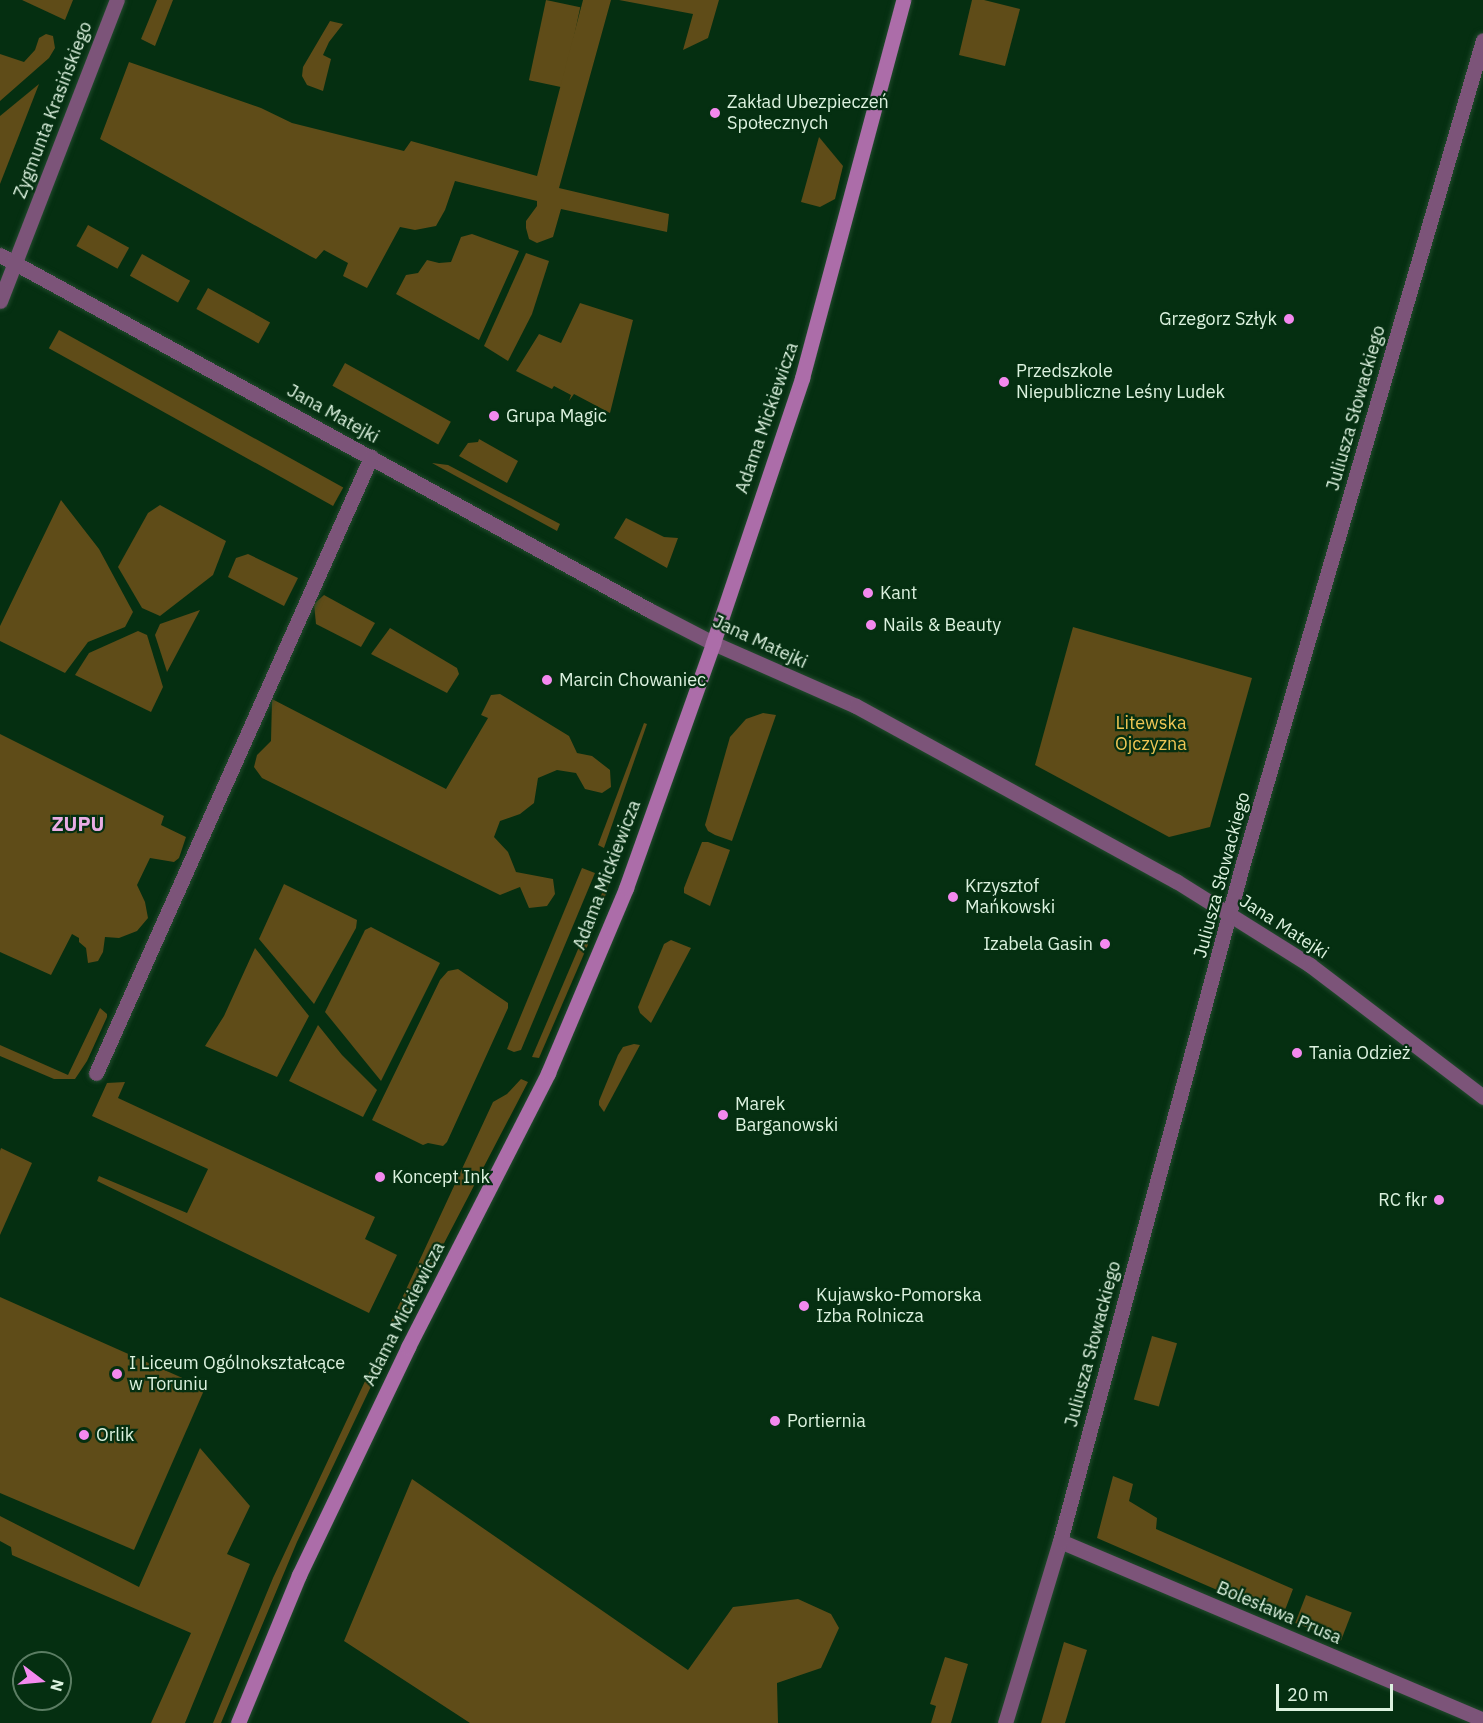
<!DOCTYPE html>
<html>
<head>
<meta charset="utf-8">
<style>
	body { margin:0 }
	#map { position:relative; width:1483px; height:1723px; overflow:hidden; background:#052f11; font-family:"IBM Plex Sans",sans-serif }
	div>[style] { position:absolute }
	.green>* { inset:0; background:#5f4c18; transform-origin:0 0 }
	.roads { filter:drop-shadow(0 0 2px #234a2e) drop-shadow(0 0 2px #234a2e) }
	.street>* { height:15px; margin:-7.5px; padding:0 7.5px; transform-origin:7.5px; border-radius:7.5px; background:#7c5479 }
	.secondary>* { height:15px; margin:-7.5px; padding:0 7.5px; transform-origin:7.5px; border-radius:7.5px; background:#ac6da9 }
	.dots>* { width:16px; height:16px; translate:-50% -50%; box-sizing:border-box; border:3px solid #052f11; border-radius:50% }
	span { translate:-50% -50%; white-space:nowrap; text-align:center; line-height:1.15; -webkit-text-stroke:4.5px #052f11; paint-order:stroke }
	.poi-label { font-size:18px; color:#dcf2df }
	.left { translate:0 -50%; text-align:left }
	.right { translate:-100% -50%; text-align:right }
	.street-label { font-size:18px; color:#dcf2df }
	.park-label { font-size:18px; color:#efc655 }
	.neighbourhood-label { font-size:20px; color:#e9ade5; font-weight:700 }
	.north { position:absolute; left:12px; top:1651px; width:60px; height:60px; box-sizing:border-box; background:#052f11; border:2px solid #5b7d63; border-radius:50%; rotate:106deg; font-size:16px; font-weight:700; line-height:24px; text-align:center; color:#dcf2df }
	.north::after { content:''; display:block; margin:auto; width:21px; height:27px; background:#f489ef; clip-path:polygon(50% 0,100% 100%,50% 72%,0 100%) }
	.scale { position:absolute; left:1276px; top:1684px; width:117px; height:27px; box-sizing:border-box; border:3px solid #dcf2df; border-top:0; padding-left:8px; font-size:18px; line-height:21px; white-space:nowrap; color:#dcf2df; -webkit-text-stroke:4px #052f11; paint-order:stroke }
</style>
</head>
<body>
<div id="map">
	<div class="green">
		<i style="clip-path:polygon(22px 0,73px 0,65px 20px)"></i>
		<i style="clip-path:polygon(157px 0,173px 0,155px 46px,141px 39px)"></i>
		<i style="left:546px;top:0;width:35px;height:82px;rotate:12deg"></i>
		<i style="clip-path:polygon(583px 0,611px 0,559px 188px,669px 214px,667px 232px,561px 209px,553px 237px,537px 243px,529px 239px,526px 228px,526px 221px,537px 206px,537px 201px,455px 181px,445px 210px,436px 226px,415px 230px,400px 227px,367px 288px,343px 276px,348px 263px,324px 250px,316px 259px,310px 256px,100px 139px,129px 62px,261px 108px,292px 123px,404px 151px,411px 141px,537px 176px)"></i>
		<i style="clip-path:polygon(619px 0,719px 0,708px 38px,683px 50px,693px 14px)"></i>
		<i style="clip-path:polygon(972px 0,984px 0,1020px 9px,1005px 66px,959px 55px)"></i>
		<i style="clip-path:polygon(330px 21px,343px 24px,329px 42px,323px 55px,331px 59px,323px 91px,307px 85px,302px 76px,303px 67px)"></i>
		<i style="clip-path:polygon(46px 34px,53px 36px,55px 48px,49px 58px,0 101px,0 54px,24px 62px,35px 50px,39px 38px)"></i>
		<i style="clip-path:polygon(39px 84px,0 184px,0 116px)"></i>
		<i style="clip-path:polygon(819px 137px,843px 166px,835px 199px,820px 207px,801px 202px)"></i>
		<i style="left:88px;top:225px;width:47px;height:24px;rotate:29deg"></i>
		<i style="clip-path:polygon(472px 234px,519px 251px,479px 340px,396px 294px,406px 275px,418px 273px,427px 260px,439px 263px,451px 262px,461px 237px)"></i>
		<i style="clip-path:polygon(526px 253px,549px 261px,532px 314px,508px 361px,484px 346px)"></i>
		<i style="left:142px;top:254px;width:55px;height:25px;rotate:29deg"></i>
		<i style="left:208px;top:288px;width:71px;height:24px;rotate:29deg"></i>
		<i style="clip-path:polygon(580px 303px,633px 320px,610px 413px,574px 394px,569px 401px,571px 395px,554px 386px,552px 389px,516px 371px,539px 334px,561px 343px)"></i>
		<i style="left:59px;top:330px;width:325px;height:21px;rotate:29deg"></i>
		<i style="left:345px;top:363px;width:121px;height:26px;rotate:29deg"></i>
		<i style="clip-path:polygon(479px 439px,518px 461px,507px 483px,459px 456px,468px 443px,478px 442px)"></i>
		<i style="clip-path:polygon(432px 463px,448px 465px,560px 524px,557px 531px)"></i>
		<i style="clip-path:polygon(61px 500px,99px 549px,133px 612px,125px 627px,88px 642px,65px 673px,0 641px,0 626px)"></i>
		<i style="clip-path:polygon(160px 505px,226px 541px,213px 575px,160px 616px,142px 608px,118px 567px,148px 513px)"></i>
		<i style="clip-path:polygon(626px 518px,664px 537px,678px 538px,667px 568px,614px 538px)"></i>
		<i style="clip-path:polygon(248px 554px,298px 578px,284px 606px,228px 577px,236px 558px)"></i>
		<i style="clip-path:polygon(324px 595px,375px 623px,361px 647px,316px 624px,314px 604px)"></i>
		<i style="clip-path:polygon(200px 610px,167px 672px,155px 635px,160px 624px)"></i>
		<i style="clip-path:polygon(1073px 627px,1252px 678px,1210px 827px,1169px 837px,1035px 765px)"></i>
		<i style="clip-path:polygon(390px 628px,457px 668px,459px 674px,447px 693px,371px 654px)"></i>
		<i style="clip-path:polygon(138px 631px,147px 635px,163px 687px,151px 712px,75px 675px,89px 653px)"></i>
		<i style="clip-path:polygon(500px 694px,569px 736px,577px 753px,592px 756px,610px 770px,611px 787px,602px 793px,585px 789px,576px 773px,557px 770px,538px 778px,534px 803px,520px 814px,500px 821px,494px 837px,508px 852px,516px 872px,553px 879px,555px 894px,547px 906px,529px 908px,520px 887px,500px 895px,262px 778px,254px 767px,257px 755px,271px 741px,272px 699px,446px 789px,488px 718px,481px 715px,491px 695px)"></i>
		<i style="clip-path:polygon(763px 713px,776px 715px,732px 841px,715px 835px,708px 831px,705px 825px,730px 737px,746px 719px)"></i>
		<i style="clip-path:polygon(644px 723px,647px 724px,604px 848px,598px 845px)"></i>
		<i style="clip-path:polygon(0 734px,164px 816px,161px 825px,186px 837px,179px 858px,174px 862px,150px 858px,137px 885px,145px 902px,148px 918px,137px 931px,119px 938px,105px 937px,103px 952px,98px 961px,88px 963px,86px 948px,79px 942px,79px 938px,72px 934px,51px 975px,0 952px)"></i>
		<i style="clip-path:polygon(702px 842px,708px 842px,730px 850px,710px 906px,684px 893px,684px 888px)"></i>
		<i style="clip-path:polygon(582px 868px,595px 873px,521px 1050px,514px 1052px,507px 1049px)"></i>
		<i style="clip-path:polygon(608px 879px,609px 885px,590px 940px,539px 1058px,532px 1057px)"></i>
		<i style="clip-path:polygon(284px 884px,357px 920px,356px 928px,314px 1004px,259px 939px)"></i>
		<i style="clip-path:polygon(371px 927px,440px 963px,381px 1081px,325px 1012px,365px 930px)"></i>
		<i style="clip-path:polygon(671px 940px,691px 948px,651px 1023px,640px 1013px,638px 1007px,664px 944px)"></i>
		<i style="clip-path:polygon(255px 948px,309px 1016px,277px 1077px,205px 1046px,224px 1016px)"></i>
		<i style="clip-path:polygon(458px 969px,508px 1003px,508px 1008px,447px 1142px,443px 1146px,428px 1143px,423px 1145px,372px 1120px,440px 980px,448px 971px)"></i>
		<i style="clip-path:polygon(100px 1008px,107px 1014px,107px 1017px,87px 1061px,75px 1079px,54px 1079px,0 1056px,0 1045px,68px 1075px)"></i>
		<i style="clip-path:polygon(318px 1025px,342px 1055px,377px 1090px,363px 1117px,289px 1081px)"></i>
		<i style="clip-path:polygon(634px 1044px,640px 1045px,604px 1112px,599px 1105px,599px 1101px,618px 1055px,623px 1047px)"></i>
		<i style="clip-path:polygon(521px 1079px,528px 1082px,402px 1324px,390px 1324px,493px 1102px,507px 1094px)"></i>
		<i style="clip-path:polygon(125px 1082px,118px 1098px,375px 1217px,365px 1239px,397px 1255px,369px 1313px,97px 1181px,99px 1176px,187px 1213px,208px 1169px,92px 1116px,107px 1083px)"></i>
		<i style="clip-path:polygon(1px 1148px,32px 1163px,0 1235px,0 1151px)"></i>
		<i style="clip-path:polygon(0 1297px,205px 1388px,134px 1550px,0 1493px)"></i>
		<i style="left:1152px;top:1336px;width:26px;height:66px;rotate:16deg"></i>
		<i style="clip-path:polygon(381px 1347px,384px 1359px,297px 1542px,221px 1723px,213px 1723px,273px 1578px)"></i>
		<i style="clip-path:polygon(200px 1448px,250px 1506px,227px 1554px,250px 1564px,185px 1723px,151px 1723px,191px 1633px,12px 1555px,11px 1547px,0 1541px,0 1516px,139px 1587px)"></i>
		<i style="clip-path:polygon(1113px 1476px,1133px 1484px,1129px 1501px,1157px 1518px,1156px 1529px,1293px 1589px,1282px 1618px,1097px 1538px)"></i>
		<i style="clip-path:polygon(412px 1479px,688px 1670px,733px 1607px,798px 1599px,831px 1614px,839px 1628px,821px 1668px,777px 1683px,778px 1723px,470px 1723px,344px 1641px)"></i>
		<i style="left:1306px;top:1595px;width:49px;height:30px;rotate:21deg"></i>
		<i style="clip-path:polygon(1064px 1642px,1087px 1650px,1065px 1723px,1041px 1723px)"></i>
		<i style="clip-path:polygon(945px 1657px,968px 1664px,951px 1723px,931px 1723px,936px 1706px,930px 1704px)"></i>
	</div>
	<div class="roads">
		<div class="street">
			<i style="left:0;top:255px;width:742px;rotate:28.67deg"></i>
			<i style="left:651px;top:611px;width:70px;rotate:27.3deg"></i>
			<i style="left:713px;top:643px;width:156px;rotate:23.8deg"></i>
			<i style="left:856px;top:706px;width:365px;rotate:28.7deg"></i>
			<i style="left:1176px;top:881px;width:158px;rotate:32.1deg"></i>
			<i style="left:1310px;top:965px;width:218px;rotate:37.3deg"></i>
			<i style="left:0;top:301px;width:323px;rotate:-68.8deg"></i>
			<i style="left:96px;top:1073px;width:675px;rotate:-65.94deg"></i>
			<i style="left:1060px;top:1541px;width:459px;rotate:22.9deg"></i>
			<i style="left:1005px;top:1723px;width:190px;rotate:-73.2deg"></i>
			<i style="left:1060px;top:1541px;width:702px;rotate:-74.9deg"></i>
			<i style="left:1243px;top:863px;width:857px;rotate:-73.74deg"></i>
		</div>
		<div class="secondary">
			<i style="left:238px;top:1723px;width:160px;rotate:-67.6deg"></i>
			<i style="left:299px;top:1575px;width:253px;rotate:-64.4deg"></i>
			<i style="left:408px;top:1347px;width:308px;rotate:-62.9deg"></i>
			<i style="left:548px;top:1073px;width:201px;rotate:-67.1deg"></i>
			<i style="left:626px;top:888px;width:260px;rotate:-70.4deg"></i>
			<i style="left:713px;top:643px;width:280px;rotate:-71.4deg"></i>
			<i style="left:802px;top:378px;width:391px;rotate:-75deg"></i>
		</div>
	</div>
	<div class="dots">
		<i style="left:715px;top:113px;background:#f489ef"></i>
		<i style="left:1289px;top:319px;background:#f489ef"></i>
		<i style="left:1004px;top:382px;background:#f489ef"></i>
		<i style="left:494px;top:416px;background:#f489ef"></i>
		<i style="left:868px;top:593px;background:#f489ef"></i>
		<i style="left:871px;top:625px;background:#f489ef"></i>
		<i style="left:547px;top:680px;background:#f489ef"></i>
		<i style="left:953px;top:897px;background:#f489ef"></i>
		<i style="left:1105px;top:944px;background:#f489ef"></i>
		<i style="left:1297px;top:1053px;background:#f489ef"></i>
		<i style="left:723px;top:1115px;background:#f489ef"></i>
		<i style="left:380px;top:1177px;background:#f489ef"></i>
		<i style="left:1439px;top:1200px;background:#f489ef"></i>
		<i style="left:804px;top:1306px;background:#f489ef"></i>
		<i style="left:117px;top:1374px;background:#f489ef"></i>
		<i style="left:775px;top:1421px;background:#f489ef"></i>
		<i style="left:84px;top:1435px;background:#f489ef"></i>
	</div>
	<div class="poi-label">
		<span class="left" style="left:727px;top:113px">Zakład Ubezpieczeń<br>Społecznych</span>
		<span class="right" style="left:1277px;top:319px">Grzegorz Szłyk</span>
		<span class="left" style="left:1016px;top:382px">Przedszkole<br>Niepubliczne Leśny Ludek</span>
		<span class="left" style="left:506px;top:416px">Grupa Magic</span>
		<span class="left" style="left:880px;top:593px">Kant</span>
		<span class="left" style="left:883px;top:625px">Nails &amp; Beauty</span>
		<span class="left" style="left:559px;top:680px">Marcin Chowaniec</span>
		<span class="left" style="left:965px;top:897px">Krzysztof<br>Mańkowski</span>
		<span class="right" style="left:1093px;top:944px">Izabela Gasin</span>
		<span class="left" style="left:1309px;top:1053px">Tania Odzież</span>
		<span class="left" style="left:735px;top:1115px">Marek<br>Barganowski</span>
		<span class="left" style="left:392px;top:1177px">Koncept Ink</span>
		<span class="right" style="left:1427px;top:1200px">RC fkr</span>
		<span class="left" style="left:816px;top:1306px">Kujawsko-Pomorska<br>Izba Rolnicza</span>
		<span class="left" style="left:129px;top:1374px">I Liceum Ogólnokształcące<br>w Toruniu</span>
		<span class="left" style="left:787px;top:1421px">Portiernia</span>
		<span class="left" style="left:96px;top:1435px">Orlik</span>
	</div>
	<div class="street-label">
		<span style="left:53px;top:110px;rotate:-69deg">Zygmunta Krasińskiego</span>
		<span style="left:1356px;top:408px;rotate:-74deg">Juliusza Słowackiego</span>
		<span style="left:333px;top:414px;rotate:29deg">Jana Matejki</span>
		<span style="left:767px;top:418px;rotate:-71deg">Adama Mickiewicza</span>
		<span style="left:760px;top:642px;rotate:25deg">Jana Matejki</span>
		<span style="left:607px;top:875px;rotate:-69deg">Adama Mickiewicza</span>
		<span style="left:1222px;top:875px;rotate:-75deg">Juliusza Słowackiego</span>
		<span style="left:1284px;top:927px;rotate:33deg">Jana Matejki</span>
		<span style="left:404px;top:1314px;rotate:-63deg">Adama Mickiewicza</span>
		<span style="left:1093px;top:1344px;rotate:-75deg">Juliusza Słowackiego</span>
		<span style="left:1279px;top:1613px;rotate:23deg">Bolesława Prusa</span>
	</div>
	<div class="park-label">
		<span style="left:1151px;top:734px">Litewska<br>Ojczyzna</span>
	</div>
	<div class="neighbourhood-label">
		<span style="left:78px;top:823px">ZUPU</span>
	</div>
	<div class="north">N</div>
	<div class="scale">20 m</div>
</div>
</body>
</html>
